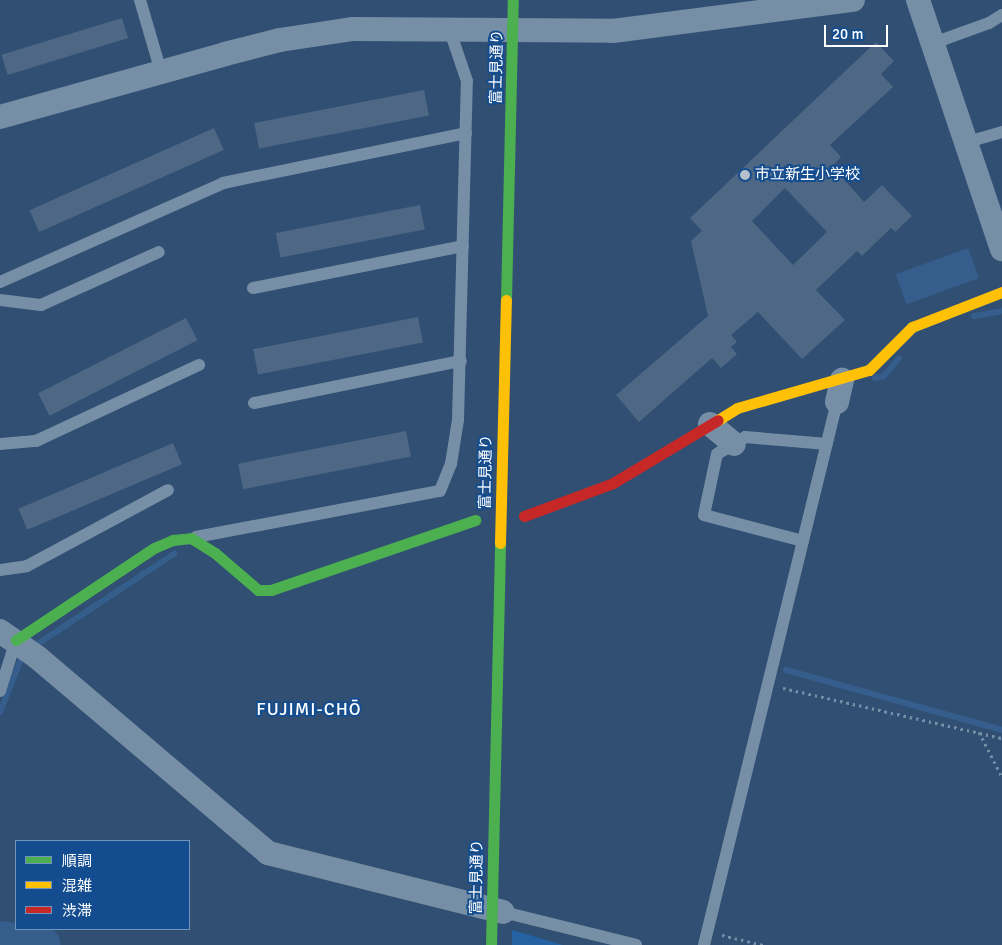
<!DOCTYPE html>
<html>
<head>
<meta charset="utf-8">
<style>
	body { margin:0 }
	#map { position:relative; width:1002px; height:945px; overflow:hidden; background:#304f73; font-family:Signika,"Noto Sans JP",sans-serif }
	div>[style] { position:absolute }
	.green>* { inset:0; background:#2562a4 }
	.water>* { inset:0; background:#355e8d; transform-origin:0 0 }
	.stream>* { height:6px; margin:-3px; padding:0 3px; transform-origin:3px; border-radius:3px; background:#355e8d }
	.river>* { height:39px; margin:-19.5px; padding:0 19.5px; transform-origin:19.5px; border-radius:19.5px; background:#355e8d }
	.building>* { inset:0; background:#4d6784; transform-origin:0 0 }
	.path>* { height:3px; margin-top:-1.5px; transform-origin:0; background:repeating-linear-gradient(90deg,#778fa6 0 2.5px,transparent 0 6.5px) }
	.lane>* { height:12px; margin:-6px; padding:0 6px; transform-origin:6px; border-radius:6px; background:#778fa6 }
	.street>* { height:24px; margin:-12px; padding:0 12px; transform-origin:12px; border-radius:12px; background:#778fa6 }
	.fast>* { height:11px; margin:-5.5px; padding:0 5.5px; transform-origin:5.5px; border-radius:5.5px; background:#4caf50 }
	.slow>* { height:11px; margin:-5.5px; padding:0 5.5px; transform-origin:5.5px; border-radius:5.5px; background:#ffc107 }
	.jam>* { height:11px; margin:-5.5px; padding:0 5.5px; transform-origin:5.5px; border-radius:5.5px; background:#c62828 }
	.dots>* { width:14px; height:14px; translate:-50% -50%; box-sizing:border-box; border:2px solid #144d8f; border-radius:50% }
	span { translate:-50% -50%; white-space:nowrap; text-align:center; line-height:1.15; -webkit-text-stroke:4px #144d8f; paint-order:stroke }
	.street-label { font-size:15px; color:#fff }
	.poi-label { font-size:15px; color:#fff }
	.left { translate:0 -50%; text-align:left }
	.quarter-label { font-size:18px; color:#fff; letter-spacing:1px }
	.legend { position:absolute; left:15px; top:840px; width:175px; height:90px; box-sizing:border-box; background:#144d8f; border:1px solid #7294bc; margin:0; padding:6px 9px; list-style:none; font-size:15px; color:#fff }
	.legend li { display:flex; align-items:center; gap:10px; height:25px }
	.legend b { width:25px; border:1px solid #7294bc }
	.scale { position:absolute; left:824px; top:25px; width:64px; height:22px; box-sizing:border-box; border:2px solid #fff; border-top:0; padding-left:6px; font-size:15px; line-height:18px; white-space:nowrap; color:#fff; -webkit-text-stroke:4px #144d8f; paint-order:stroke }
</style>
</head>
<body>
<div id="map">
	<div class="green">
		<i style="clip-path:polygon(512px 930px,563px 945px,512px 945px)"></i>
	</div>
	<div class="water">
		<i style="left:968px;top:248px;width:32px;height:77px;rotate:70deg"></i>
	</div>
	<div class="stream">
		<i style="left:974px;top:316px;width:28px;rotate:-10deg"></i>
		<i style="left:875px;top:378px;width:9px;rotate:-13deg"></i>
		<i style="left:884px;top:376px;width:23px;rotate:-50deg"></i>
		<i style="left:33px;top:647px;width:170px;rotate:-33.5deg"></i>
		<i style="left:786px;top:670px;width:224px;rotate:15.5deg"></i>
		<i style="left:0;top:712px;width:62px;rotate:-68.4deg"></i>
	</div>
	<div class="river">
		<i style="left:0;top:940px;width:41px;rotate:7deg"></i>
	</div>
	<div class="building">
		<i style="left:122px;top:18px;width:21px;height:126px;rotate:73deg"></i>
		<i style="clip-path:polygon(evenodd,876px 42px,894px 61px,881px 74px,893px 87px,830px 145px,841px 157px,832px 166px,864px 202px,882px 185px,912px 216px,895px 232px,891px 228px,862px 256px,857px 251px,816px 290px,845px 320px,802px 359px,758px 312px,731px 335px,737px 342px,731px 347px,737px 354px,721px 368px,712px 358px,639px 422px,616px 395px,708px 316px,691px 241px,702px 231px,690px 218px,876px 42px,785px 188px,827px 232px,793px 265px,752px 221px,785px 188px)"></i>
		<i style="left:424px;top:90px;width:26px;height:173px;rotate:79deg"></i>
		<i style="left:214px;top:128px;width:24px;height:202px;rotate:66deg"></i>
		<i style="left:420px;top:205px;width:25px;height:147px;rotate:79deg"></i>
		<i style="left:418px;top:317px;width:26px;height:168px;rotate:79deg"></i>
		<i style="left:186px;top:318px;width:25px;height:166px;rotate:63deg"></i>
		<i style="left:406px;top:431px;width:26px;height:171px;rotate:79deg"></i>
		<i style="left:173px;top:443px;width:23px;height:168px;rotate:67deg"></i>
	</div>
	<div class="path">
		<i style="left:783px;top:688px;width:225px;rotate:12.9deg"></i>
		<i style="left:979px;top:732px;width:51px;rotate:62.9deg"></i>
		<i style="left:722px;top:935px;width:42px;rotate:13.7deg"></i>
	</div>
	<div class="lane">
		<i style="left:140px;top:0;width:75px;rotate:73.7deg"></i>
		<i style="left:931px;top:44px;width:62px;rotate:-19.9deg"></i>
		<i style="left:989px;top:23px;width:15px;rotate:-32deg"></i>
		<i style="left:964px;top:143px;width:40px;rotate:-16deg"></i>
		<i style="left:0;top:282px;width:244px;rotate:-23.9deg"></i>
		<i style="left:223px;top:183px;width:248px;rotate:-11.6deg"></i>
		<i style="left:253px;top:288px;width:214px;rotate:-11.3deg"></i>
		<i style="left:0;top:300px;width:41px;rotate:7deg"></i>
		<i style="left:41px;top:305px;width:129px;rotate:-24.2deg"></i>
		<i style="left:254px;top:403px;width:211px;rotate:-11.5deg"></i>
		<i style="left:0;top:444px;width:36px;rotate:-5deg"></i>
		<i style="left:36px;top:441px;width:180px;rotate:-25deg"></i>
		<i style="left:196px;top:537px;width:248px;rotate:-10.7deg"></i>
		<i style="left:440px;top:491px;width:29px;rotate:-68deg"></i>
		<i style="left:451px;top:464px;width:45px;rotate:-81deg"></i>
		<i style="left:458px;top:420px;width:339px;rotate:-88.5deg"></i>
		<i style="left:467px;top:81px;width:56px;rotate:-108.8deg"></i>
		<i style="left:803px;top:541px;width:102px;rotate:-165.3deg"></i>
		<i style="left:704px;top:515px;width:62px;rotate:-78deg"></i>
		<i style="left:717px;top:454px;width:33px;rotate:-31deg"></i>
		<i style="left:745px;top:437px;width:82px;rotate:4.9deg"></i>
		<i style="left:0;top:570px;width:27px;rotate:-8deg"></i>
		<i style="left:27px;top:566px;width:160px;rotate:-28.3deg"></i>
		<i style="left:0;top:691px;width:53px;rotate:-72.6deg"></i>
		<i style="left:503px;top:912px;width:137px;rotate:13.9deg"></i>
		<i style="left:704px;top:945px;width:559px;rotate:-76.24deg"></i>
	</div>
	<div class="street">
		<i style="left:918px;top:0;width:263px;rotate:71.4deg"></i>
		<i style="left:0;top:117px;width:234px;rotate:-15.6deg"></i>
		<i style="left:225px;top:54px;width:57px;rotate:-14.3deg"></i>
		<i style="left:280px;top:40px;width:74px;rotate:-8.6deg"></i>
		<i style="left:353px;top:29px;width:260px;rotate:0.4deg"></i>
		<i style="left:613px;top:31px;width:242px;rotate:-7.4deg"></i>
		<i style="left:837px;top:402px;width:23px;rotate:-77deg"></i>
		<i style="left:710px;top:424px;width:31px;rotate:40deg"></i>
		<i style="left:0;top:631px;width:45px;rotate:35.1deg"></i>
		<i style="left:37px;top:657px;width:303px;rotate:40.3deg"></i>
		<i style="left:268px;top:853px;width:242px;rotate:14.1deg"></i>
	</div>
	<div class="fast">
		<i style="left:506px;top:300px;width:300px;rotate:-88.7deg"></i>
		<i style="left:16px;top:640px;width:166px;rotate:-33.7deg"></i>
		<i style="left:154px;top:548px;width:21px;rotate:-23deg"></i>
		<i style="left:173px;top:540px;width:18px;rotate:-6deg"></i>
		<i style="left:191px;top:538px;width:28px;rotate:32deg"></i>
		<i style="left:215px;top:553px;width:57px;rotate:40.7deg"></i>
		<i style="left:258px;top:590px;width:13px"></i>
		<i style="left:271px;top:590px;width:216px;rotate:-18.9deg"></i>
		<i style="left:491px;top:945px;width:402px;rotate:-88.7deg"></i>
	</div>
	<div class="slow">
		<i style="left:718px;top:420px;width:22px;rotate:-32deg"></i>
		<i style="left:737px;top:408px;width:137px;rotate:-16.1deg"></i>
		<i style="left:869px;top:370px;width:61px;rotate:-45deg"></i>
		<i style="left:912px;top:327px;width:97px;rotate:-21.3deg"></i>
		<i style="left:500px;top:543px;width:243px;rotate:-88.6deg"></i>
	</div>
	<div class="jam">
		<i style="left:524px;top:516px;width:95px;rotate:-20.3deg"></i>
		<i style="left:613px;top:483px;width:122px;rotate:-31deg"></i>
	</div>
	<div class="dots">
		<i style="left:745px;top:175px;background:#b7c1ce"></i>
	</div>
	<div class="street-label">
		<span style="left:497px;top:67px;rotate:-89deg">富士見通り</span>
		<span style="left:486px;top:472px;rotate:-89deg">富士見通り</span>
		<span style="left:477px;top:877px;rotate:-89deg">富士見通り</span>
	</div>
	<div class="poi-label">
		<span class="left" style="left:755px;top:175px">市立新生小学校</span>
	</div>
	<div class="quarter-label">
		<span style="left:309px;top:709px">FUJIMI-CHŌ</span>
	</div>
	<ul class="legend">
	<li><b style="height:6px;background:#4caf50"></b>順調</li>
	<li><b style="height:6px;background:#ffc107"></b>混雑</li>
	<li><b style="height:6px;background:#c62828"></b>渋滞</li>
	</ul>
	<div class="scale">20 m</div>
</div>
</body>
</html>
